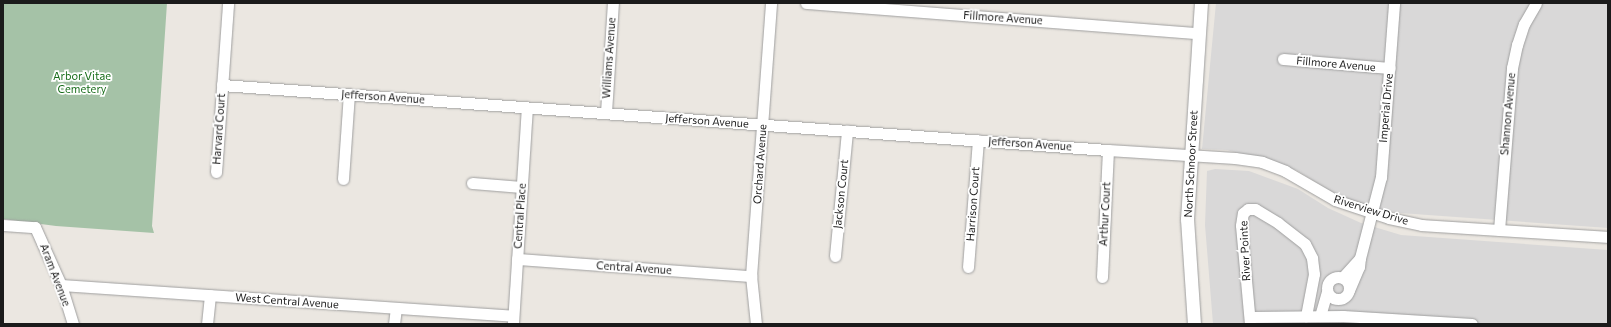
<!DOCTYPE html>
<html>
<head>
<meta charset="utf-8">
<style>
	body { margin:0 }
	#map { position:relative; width:1611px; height:327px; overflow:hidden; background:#ebe7e1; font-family:Commissioner,sans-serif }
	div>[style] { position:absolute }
	.residential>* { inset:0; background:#d9d8d8 }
	.cemetery>* { inset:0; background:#a5c2a7 }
	.roads { filter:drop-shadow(0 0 1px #9f9f9f) drop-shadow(0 0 1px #9f9f9f) }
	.minor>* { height:11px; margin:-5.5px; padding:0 5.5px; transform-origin:5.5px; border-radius:5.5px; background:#fff }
	.minor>.ring { margin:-5.5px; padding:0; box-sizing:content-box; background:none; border:11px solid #fff; border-radius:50% }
	.tertiary>* { height:13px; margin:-6.5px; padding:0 6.5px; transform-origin:6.5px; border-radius:6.5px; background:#fff }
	span { translate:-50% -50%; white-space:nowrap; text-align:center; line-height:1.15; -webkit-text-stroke:3.5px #fff; paint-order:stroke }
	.street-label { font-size:11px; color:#1b1b1b }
	.park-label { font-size:11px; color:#166c18 }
	.frame { position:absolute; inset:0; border:4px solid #1b1b1b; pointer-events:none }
</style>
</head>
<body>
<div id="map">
	<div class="residential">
		<i style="clip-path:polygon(1216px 3px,1608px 3px,1608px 228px,1386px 212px,1335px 194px,1296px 170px,1227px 150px,1202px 149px)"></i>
		<i style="clip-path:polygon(1215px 169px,1249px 171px,1298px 189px,1328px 208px,1361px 223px,1401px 235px,1608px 250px,1608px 324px,1213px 324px,1205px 225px,1207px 171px)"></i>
	</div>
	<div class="cemetery">
		<i style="clip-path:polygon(3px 3px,167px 3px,152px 226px,154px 233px,56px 226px,3px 219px)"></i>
	</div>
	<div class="roads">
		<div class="minor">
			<i style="left:806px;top:3px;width:394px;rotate:4.4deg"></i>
			<i style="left:1283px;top:59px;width:107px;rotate:4.8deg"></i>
			<i style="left:222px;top:85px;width:888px;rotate:4.2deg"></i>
			<i style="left:1108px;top:150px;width:127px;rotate:3.6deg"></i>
			<i style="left:1235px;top:158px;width:27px;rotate:8deg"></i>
			<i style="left:1262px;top:162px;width:25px;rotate:21deg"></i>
			<i style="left:1285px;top:171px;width:58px;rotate:30.1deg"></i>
			<i style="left:1335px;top:200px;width:57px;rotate:18.4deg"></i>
			<i style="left:1389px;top:218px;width:34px;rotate:12deg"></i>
			<i style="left:1422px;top:225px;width:186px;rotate:3.7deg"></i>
			<i style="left:606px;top:113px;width:110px;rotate:-86.4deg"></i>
			<i style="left:216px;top:172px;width:169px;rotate:-85.9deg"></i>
			<i style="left:343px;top:179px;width:85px;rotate:-86deg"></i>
			<i style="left:472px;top:183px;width:50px;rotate:4.6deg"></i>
			<i style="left:3px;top:225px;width:32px;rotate:4deg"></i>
			<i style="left:35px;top:227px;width:64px;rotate:65.9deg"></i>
			<i style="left:61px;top:285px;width:41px;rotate:72.9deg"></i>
			<i style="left:1499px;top:230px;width:163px;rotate:-85.4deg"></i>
			<i style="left:1512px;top:68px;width:24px;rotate:-78deg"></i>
			<i style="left:1517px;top:45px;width:22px;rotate:-72deg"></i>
			<i style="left:1524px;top:24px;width:24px;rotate:-60deg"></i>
			<i style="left:835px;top:256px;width:126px;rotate:-84.5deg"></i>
			<i style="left:517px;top:259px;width:235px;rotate:4.2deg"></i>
			<i style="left:968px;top:267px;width:127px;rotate:-85.5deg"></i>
			<i class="ring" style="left:1327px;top:277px;width:11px;height:11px"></i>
			<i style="left:1102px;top:277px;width:127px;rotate:-87.3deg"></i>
			<i style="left:1343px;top:277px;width:25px;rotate:-48deg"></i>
			<i style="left:61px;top:285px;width:453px;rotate:3.9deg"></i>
			<i style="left:1349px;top:290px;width:25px;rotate:-67deg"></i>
			<i style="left:1359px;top:267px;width:9px;rotate:-84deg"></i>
			<i style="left:1360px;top:258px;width:84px;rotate:-75.5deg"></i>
			<i style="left:1381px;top:177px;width:174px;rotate:-85.7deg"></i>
			<i style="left:1320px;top:316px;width:25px;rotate:-74deg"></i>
			<i style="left:1250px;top:317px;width:93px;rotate:-0.6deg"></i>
			<i style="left:1343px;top:316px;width:129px;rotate:3.5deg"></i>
			<i style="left:513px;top:323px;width:215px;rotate:-86.3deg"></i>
			<i style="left:207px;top:324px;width:29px;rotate:-84deg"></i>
			<i style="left:394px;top:324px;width:16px;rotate:-83deg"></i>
			<i style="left:756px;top:324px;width:48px;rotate:-95.9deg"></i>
			<i style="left:751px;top:276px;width:274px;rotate:-85.8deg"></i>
			<i style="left:1250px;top:324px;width:99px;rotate:-95.2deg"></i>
			<i style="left:1241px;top:225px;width:12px;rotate:-81deg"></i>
			<i style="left:1243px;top:213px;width:6px;rotate:-39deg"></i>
			<i style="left:1248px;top:209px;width:7px"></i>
			<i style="left:1255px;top:209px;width:27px;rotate:31deg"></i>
			<i style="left:1278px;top:223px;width:34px;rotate:38deg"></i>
			<i style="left:1305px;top:244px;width:16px;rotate:63deg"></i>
			<i style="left:1312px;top:258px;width:16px;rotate:83deg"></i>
			<i style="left:1314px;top:274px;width:43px;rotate:100.8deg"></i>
		</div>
		<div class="tertiary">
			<i style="left:1194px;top:324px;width:105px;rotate:-93.8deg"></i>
			<i style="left:1187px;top:219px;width:216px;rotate:-86.3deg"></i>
		</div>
	</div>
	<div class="street-label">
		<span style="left:1003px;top:18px;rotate:4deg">Fillmore Avenue</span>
		<span style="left:609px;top:58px;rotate:-86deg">Williams Avenue</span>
		<span style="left:1336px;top:64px;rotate:5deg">Fillmore Avenue</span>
		<span style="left:383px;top:97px;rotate:4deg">Jefferson Avenue</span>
		<span style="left:1386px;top:108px;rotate:-85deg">Imperial Drive</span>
		<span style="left:1508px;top:114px;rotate:-85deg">Shannon Avenue</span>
		<span style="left:707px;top:121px;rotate:4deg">Jefferson Avenue</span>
		<span style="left:219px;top:129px;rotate:-86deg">Harvard Court</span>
		<span style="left:1030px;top:144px;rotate:4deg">Jefferson Avenue</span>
		<span style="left:760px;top:164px;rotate:-86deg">Orchard Avenue</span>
		<span style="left:1191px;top:164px;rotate:-87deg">North Schnoor Street</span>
		<span style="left:841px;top:194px;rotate:-84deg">Jackson Court</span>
		<span style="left:973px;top:204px;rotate:-86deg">Harrison Court</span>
		<span style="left:1371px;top:210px;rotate:17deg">Riverview Drive</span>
		<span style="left:1105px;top:214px;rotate:-87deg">Arthur Court</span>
		<span style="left:520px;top:216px;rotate:-86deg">Central Place</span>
		<span style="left:1245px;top:251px;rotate:-93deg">River Pointe</span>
		<span style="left:634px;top:268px;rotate:4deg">Central Avenue</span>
		<span style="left:55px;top:275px;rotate:69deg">Aram Avenue</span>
		<span style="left:287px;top:301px;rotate:4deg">West Central Avenue</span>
	</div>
	<div class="park-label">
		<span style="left:82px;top:83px">Arbor Vitae<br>Cemetery</span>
	</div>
	<div class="frame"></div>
</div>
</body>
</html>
